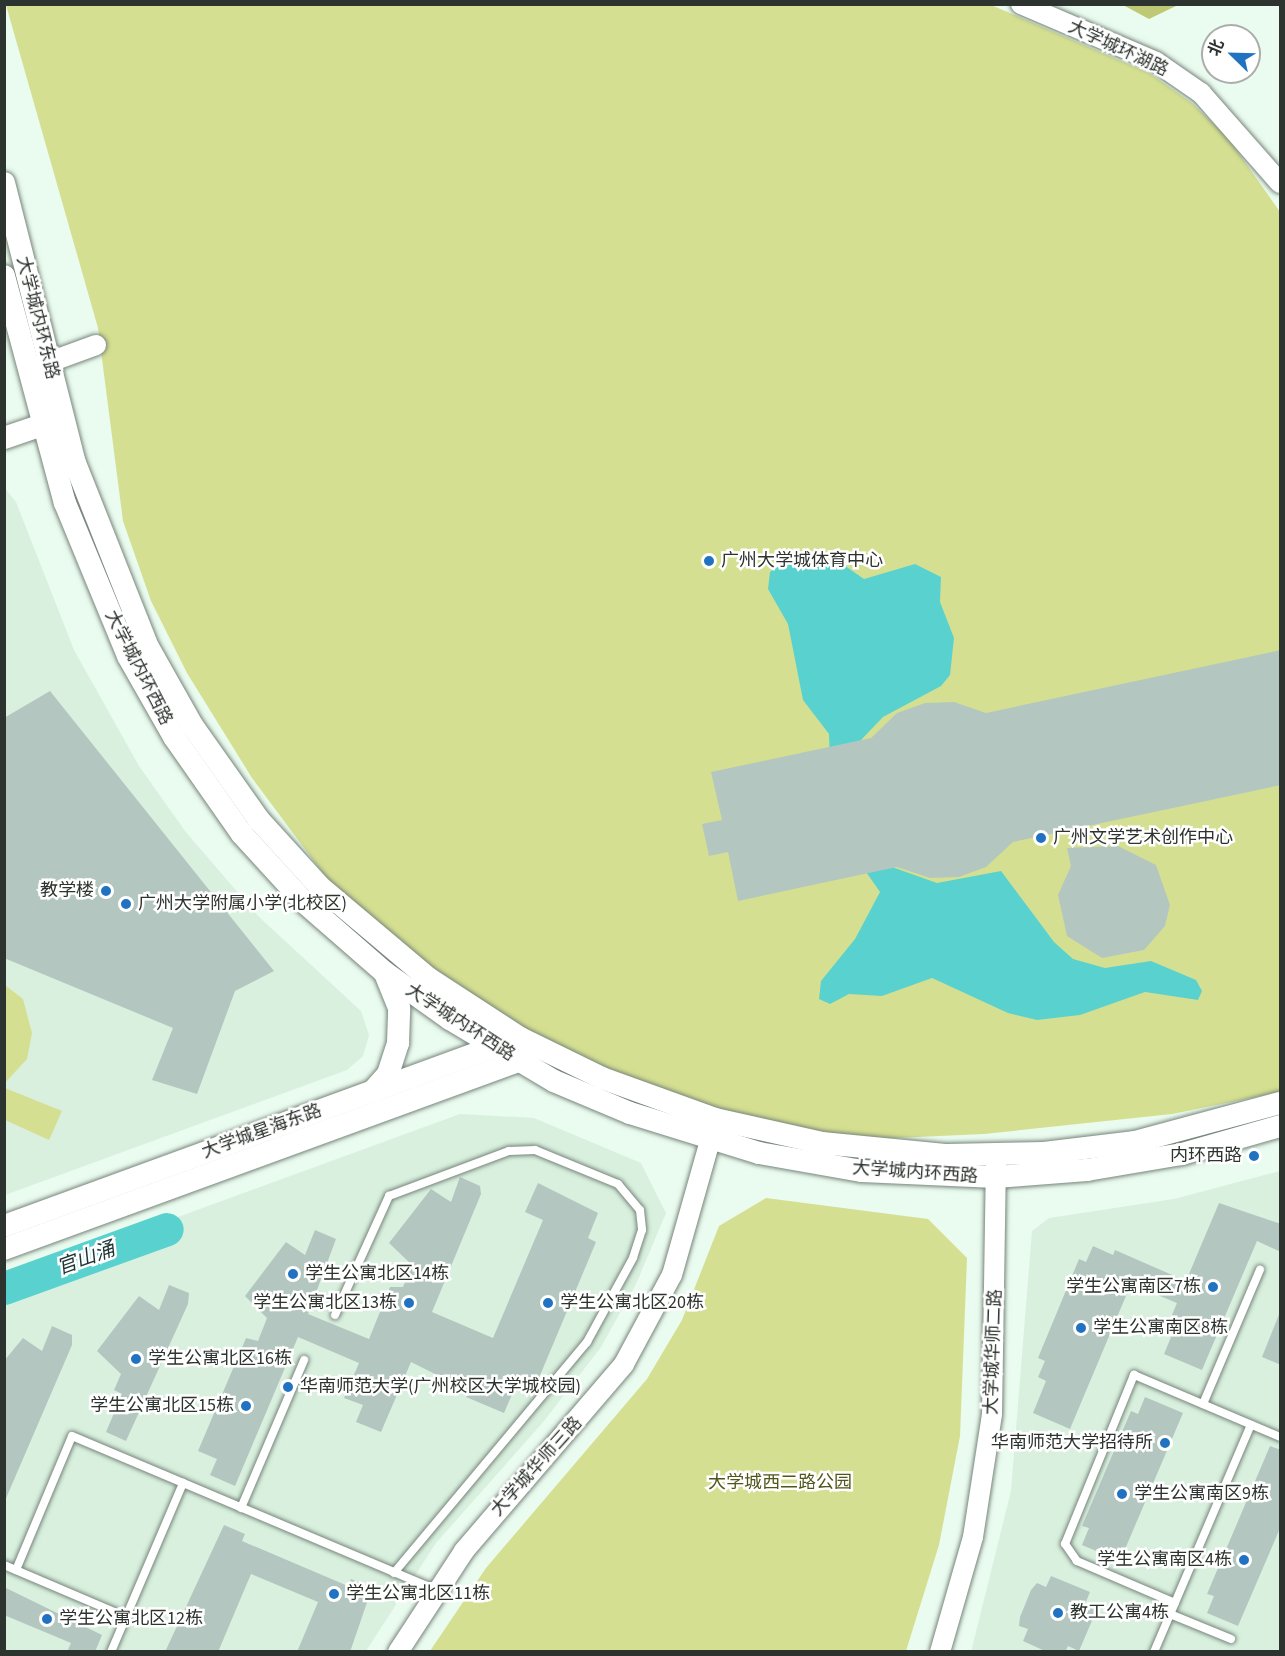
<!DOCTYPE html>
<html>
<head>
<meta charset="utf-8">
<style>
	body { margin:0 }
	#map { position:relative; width:1285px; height:1656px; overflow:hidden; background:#eafbef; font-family:"Source Sans 3","Noto Sans SC",sans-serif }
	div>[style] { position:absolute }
	.built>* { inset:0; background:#d9f0df }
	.green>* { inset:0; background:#d5df91 }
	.forest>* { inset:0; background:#bfc975 }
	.water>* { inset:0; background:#59d2cf }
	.river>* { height:33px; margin:-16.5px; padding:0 16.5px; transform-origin:16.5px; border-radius:16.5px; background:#59d2cf }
	.building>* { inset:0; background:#b3c7c0 }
	.roads { filter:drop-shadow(0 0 2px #77857b) drop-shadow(0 0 2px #77857b) }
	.service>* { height:8px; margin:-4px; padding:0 4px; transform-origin:4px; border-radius:4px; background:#fff }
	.tertiary>* { height:20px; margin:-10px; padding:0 10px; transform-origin:10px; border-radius:10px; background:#fff }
	.secondary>* { height:22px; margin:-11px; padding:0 11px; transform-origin:11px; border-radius:11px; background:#fff }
	.dots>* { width:16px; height:16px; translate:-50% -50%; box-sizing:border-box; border:3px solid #fff; border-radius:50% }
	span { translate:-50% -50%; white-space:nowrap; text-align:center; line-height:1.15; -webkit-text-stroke:5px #fff; paint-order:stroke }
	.street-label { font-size:18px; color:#2d332e }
	.poi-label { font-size:18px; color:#2d332e }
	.left { translate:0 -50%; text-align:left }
	.right { translate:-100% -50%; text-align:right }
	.park-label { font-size:18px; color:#51571b }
	.water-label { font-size:20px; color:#1f3534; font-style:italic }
	.frame { position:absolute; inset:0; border:6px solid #2d332e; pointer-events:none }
	.north { position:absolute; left:1201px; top:24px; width:60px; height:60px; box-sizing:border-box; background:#fff; border:2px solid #abadab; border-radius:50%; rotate:293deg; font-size:16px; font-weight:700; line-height:24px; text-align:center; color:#2d332e }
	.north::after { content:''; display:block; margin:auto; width:21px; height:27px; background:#2173c2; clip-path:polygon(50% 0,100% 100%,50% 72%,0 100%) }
</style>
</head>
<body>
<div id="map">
	<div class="built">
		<i style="clip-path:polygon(4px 487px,16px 502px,74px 650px,139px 766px,185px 831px,258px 916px,361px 1011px,369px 1035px,363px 1056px,347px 1070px,5px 1195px)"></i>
		<i style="clip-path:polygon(460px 1114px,534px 1118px,641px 1163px,666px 1213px,636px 1284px,601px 1347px,544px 1421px,436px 1543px,366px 1651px,5px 1652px,5px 1297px,172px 1236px,167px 1221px)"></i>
		<i style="clip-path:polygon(1280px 1171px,1280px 1651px,971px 1652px,1011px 1491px,1032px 1231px,1049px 1218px,1174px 1199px)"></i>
	</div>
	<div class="green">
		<i style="clip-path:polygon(6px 5px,991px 5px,1149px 73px,1192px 103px,1228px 138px,1280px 212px,1280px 1092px,1172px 1114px,984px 1134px,872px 1139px,803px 1133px,705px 1110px,584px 1063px,429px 979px,331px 884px,252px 778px,187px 673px,151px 601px,123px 521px,98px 328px)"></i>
		<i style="clip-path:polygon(5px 985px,23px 999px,32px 1033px,27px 1059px,5px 1083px)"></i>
		<i style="clip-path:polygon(5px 1088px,62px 1111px,49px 1140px,5px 1120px)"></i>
		<i style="clip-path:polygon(766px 1198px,928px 1219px,967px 1258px,960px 1436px,939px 1545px,906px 1651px,430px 1651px,486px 1568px,647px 1379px,682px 1320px,719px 1226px)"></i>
	</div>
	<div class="forest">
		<i style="clip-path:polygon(1123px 5px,1178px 5px,1149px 19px)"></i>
	</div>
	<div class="water">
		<i style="clip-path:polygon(790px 558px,814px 565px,838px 561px,864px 579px,915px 564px,941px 577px,940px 602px,954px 638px,950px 675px,941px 686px,883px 717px,861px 740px,892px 867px,937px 883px,1001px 871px,1054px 942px,1073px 959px,1105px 968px,1151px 961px,1196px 980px,1202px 991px,1198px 1000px,1145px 992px,1080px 1015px,1037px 1020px,1008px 1013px,932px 978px,882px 996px,849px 994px,830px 1004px,819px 999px,821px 981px,855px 939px,880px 892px,864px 869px,830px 766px,829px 734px,803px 700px,788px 624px,768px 589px,770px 572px)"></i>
	</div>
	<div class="river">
		<i style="left:4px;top:1288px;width:173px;rotate:-19.9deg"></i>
	</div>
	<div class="building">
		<i style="clip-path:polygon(1281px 650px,1281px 785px,1013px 842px,986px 867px,959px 877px,930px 878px,897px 867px,738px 901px,728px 852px,709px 856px,702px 824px,722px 820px,711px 772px,871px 738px,897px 713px,925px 703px,954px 702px,986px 713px)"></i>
		<i style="clip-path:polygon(50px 691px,274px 971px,235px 991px,197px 1094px,152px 1080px,173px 1028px,4px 958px,4px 718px)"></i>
		<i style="clip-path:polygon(1118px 846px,1156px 865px,1170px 905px,1165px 926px,1144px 950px,1102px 958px,1067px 936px,1058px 895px,1071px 866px,1067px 848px)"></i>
		<i style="clip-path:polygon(460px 1177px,480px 1186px,481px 1194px,432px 1312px,493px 1338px,543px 1220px,525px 1212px,538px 1183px,598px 1213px,588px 1238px,596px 1242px,536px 1385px,519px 1378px,504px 1413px,466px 1397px,469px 1391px,411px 1362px,381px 1432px,356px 1422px,363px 1405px,344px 1398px,359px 1363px,298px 1337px,235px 1486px,210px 1475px,217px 1459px,198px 1451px,246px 1338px,258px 1341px,267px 1318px,245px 1296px,286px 1242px,305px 1255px,315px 1230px,336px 1239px,308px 1314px,369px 1339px,390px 1287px,403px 1287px,412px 1265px,389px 1243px,431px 1189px,451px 1202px)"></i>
		<i style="clip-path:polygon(1219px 1203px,1281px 1224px,1281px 1252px,1257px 1241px,1202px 1370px,1164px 1354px,1171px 1337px,1164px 1334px,1177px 1303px,1131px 1284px,1070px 1429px,1033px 1413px,1046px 1381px,1038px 1377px,1045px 1361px,1038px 1358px,1079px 1259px,1086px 1262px,1093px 1246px,1113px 1255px,1115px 1250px,1186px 1281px)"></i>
		<i style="clip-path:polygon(169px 1285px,189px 1293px,188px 1304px,126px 1441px,106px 1432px,122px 1394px,114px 1390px,121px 1374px,97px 1351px,139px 1296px,159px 1310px)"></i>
		<i style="clip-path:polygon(1280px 1312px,1281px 1312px,1281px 1365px,1262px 1357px)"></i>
		<i style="clip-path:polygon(52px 1326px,72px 1335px,72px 1345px,4px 1503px,4px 1361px,23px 1338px,42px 1351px)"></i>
		<i style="clip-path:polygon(1145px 1397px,1183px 1413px,1120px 1561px,1082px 1545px,1089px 1528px,1082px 1526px,1131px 1411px,1138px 1414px)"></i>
		<i style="clip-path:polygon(1270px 1446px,1281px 1450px,1281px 1526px,1238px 1626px,1207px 1613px,1214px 1596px,1207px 1594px)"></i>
		<i style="clip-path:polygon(224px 1525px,245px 1534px,242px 1541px,348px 1586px,351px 1579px,372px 1588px,350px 1652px,297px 1652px,318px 1602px,251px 1574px,218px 1652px,165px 1652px)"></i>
		<i style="clip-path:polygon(1051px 1576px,1090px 1592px,1085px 1604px,1097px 1609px,1079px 1651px,1068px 1646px,1065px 1652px,1047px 1652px,1023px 1641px,1028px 1629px,1019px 1626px,1020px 1617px,1031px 1590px,1037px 1583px,1046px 1587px)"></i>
		<i style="clip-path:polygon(4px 1587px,102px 1635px,95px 1652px,67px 1652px,71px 1643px,4px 1615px)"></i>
	</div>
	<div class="roads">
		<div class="service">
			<i style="left:335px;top:1315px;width:131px;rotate:-65.6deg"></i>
			<i style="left:389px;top:1196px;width:128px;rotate:-20.6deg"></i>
			<i style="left:509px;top:1151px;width:26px;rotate:-2deg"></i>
			<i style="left:535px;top:1150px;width:90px;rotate:22.3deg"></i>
			<i style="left:618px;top:1184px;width:34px;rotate:50deg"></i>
			<i style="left:640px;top:1210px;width:20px;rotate:84deg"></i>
			<i style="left:642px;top:1230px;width:29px;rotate:108deg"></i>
			<i style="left:633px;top:1258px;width:96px;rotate:118.7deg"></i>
			<i style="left:587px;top:1342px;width:301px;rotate:129.9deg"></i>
			<i style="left:1203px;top:1404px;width:146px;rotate:-67deg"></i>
			<i style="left:241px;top:1508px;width:161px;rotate:-66.9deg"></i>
			<i style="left:4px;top:1565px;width:133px;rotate:23.1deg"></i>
			<i style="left:16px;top:1570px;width:145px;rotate:-67.3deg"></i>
			<i style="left:72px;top:1436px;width:395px;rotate:22.9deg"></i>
			<i style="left:1175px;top:1603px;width:107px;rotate:-156.8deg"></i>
			<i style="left:1077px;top:1561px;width:21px;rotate:-125deg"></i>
			<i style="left:1065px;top:1544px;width:183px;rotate:-67.8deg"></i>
			<i style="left:1134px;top:1375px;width:159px;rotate:23deg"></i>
			<i style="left:1170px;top:1614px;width:66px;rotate:22.3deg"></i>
			<i style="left:111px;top:1652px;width:184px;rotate:-66.9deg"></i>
			<i style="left:1154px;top:1652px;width:247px;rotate:-66.9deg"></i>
		</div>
		<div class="tertiary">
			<i style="left:1021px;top:4px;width:147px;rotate:23.2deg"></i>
			<i style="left:1156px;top:62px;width:55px;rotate:34.6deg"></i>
			<i style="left:1201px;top:93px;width:120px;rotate:48.7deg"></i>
			<i style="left:36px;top:367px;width:64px;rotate:-20.1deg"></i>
			<i style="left:398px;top:1652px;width:121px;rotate:-56.8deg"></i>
			<i style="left:464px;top:1551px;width:246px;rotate:-49.4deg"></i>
			<i style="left:624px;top:1364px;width:101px;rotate:-61.7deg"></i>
			<i style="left:672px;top:1275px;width:139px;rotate:-74.2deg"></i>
			<i style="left:940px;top:1652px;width:120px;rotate:-74deg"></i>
			<i style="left:973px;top:1537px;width:124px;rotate:-81.2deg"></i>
			<i style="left:992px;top:1414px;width:251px;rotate:-89.1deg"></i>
		</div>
		<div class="secondary">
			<i style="left:4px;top:183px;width:289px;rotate:75.8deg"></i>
			<i style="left:75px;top:463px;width:198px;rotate:68.4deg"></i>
			<i style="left:148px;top:647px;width:90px;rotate:60.6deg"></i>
			<i style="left:192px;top:725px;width:116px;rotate:54.8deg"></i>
			<i style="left:259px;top:820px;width:91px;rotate:47.7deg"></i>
			<i style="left:320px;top:887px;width:141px;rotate:40.1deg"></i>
			<i style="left:428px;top:978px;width:110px;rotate:33.1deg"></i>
			<i style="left:520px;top:1038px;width:91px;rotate:26deg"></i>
			<i style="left:602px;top:1078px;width:120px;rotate:19.9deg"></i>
			<i style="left:715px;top:1119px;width:110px;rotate:12.6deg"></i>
			<i style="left:822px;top:1143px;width:126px;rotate:5.5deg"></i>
			<i style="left:947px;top:1155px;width:97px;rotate:-1.2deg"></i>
			<i style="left:1044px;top:1153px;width:92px;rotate:-6.9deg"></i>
			<i style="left:1135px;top:1142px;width:150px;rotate:-15.1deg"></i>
			<i style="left:4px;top:276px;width:235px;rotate:75deg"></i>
			<i style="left:65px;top:503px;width:165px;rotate:67.6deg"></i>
			<i style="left:128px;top:656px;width:93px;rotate:60.4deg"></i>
			<i style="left:174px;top:737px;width:118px;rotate:55deg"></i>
			<i style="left:242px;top:834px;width:93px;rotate:47.6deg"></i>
			<i style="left:305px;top:903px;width:105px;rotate:41.1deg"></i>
			<i style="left:384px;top:972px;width:81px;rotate:35.5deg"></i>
			<i style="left:450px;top:1019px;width:121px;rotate:30.8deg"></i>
			<i style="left:554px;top:1081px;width:82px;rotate:22.8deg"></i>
			<i style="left:630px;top:1113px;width:135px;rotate:17.2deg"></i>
			<i style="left:759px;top:1153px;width:105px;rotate:9.9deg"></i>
			<i style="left:862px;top:1171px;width:134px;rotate:2.6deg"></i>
			<i style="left:996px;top:1177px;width:91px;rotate:-4.4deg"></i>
			<i style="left:1087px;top:1170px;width:96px;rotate:-9.6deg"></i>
			<i style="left:1182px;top:1154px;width:102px;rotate:-15.9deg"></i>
			<i style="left:4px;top:438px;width:53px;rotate:-18.8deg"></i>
			<i style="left:372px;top:1092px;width:24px;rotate:-48deg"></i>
			<i style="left:388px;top:1074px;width:33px;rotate:-72deg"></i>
			<i style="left:398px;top:1043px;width:35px;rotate:-88deg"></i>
			<i style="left:399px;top:1008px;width:37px;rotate:-112deg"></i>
			<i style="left:4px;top:1226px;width:530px;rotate:-20.08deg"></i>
			<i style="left:4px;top:1249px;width:547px;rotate:-20.09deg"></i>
		</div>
	</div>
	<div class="dots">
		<i style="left:709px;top:561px;background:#2173c2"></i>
		<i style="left:1041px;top:838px;background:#2173c2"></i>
		<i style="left:106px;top:891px;background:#2173c2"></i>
		<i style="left:126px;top:904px;background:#2173c2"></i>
		<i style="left:1254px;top:1156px;background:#2173c2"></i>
		<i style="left:293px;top:1274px;background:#2173c2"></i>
		<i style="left:1213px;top:1287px;background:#2173c2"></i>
		<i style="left:409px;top:1303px;background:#2173c2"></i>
		<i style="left:548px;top:1303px;background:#2173c2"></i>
		<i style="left:1081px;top:1328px;background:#2173c2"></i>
		<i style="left:136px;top:1359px;background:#2173c2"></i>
		<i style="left:288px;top:1387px;background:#2173c2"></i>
		<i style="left:246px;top:1406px;background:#2173c2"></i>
		<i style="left:1165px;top:1443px;background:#2173c2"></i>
		<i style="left:1122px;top:1494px;background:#2173c2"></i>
		<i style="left:1244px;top:1560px;background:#2173c2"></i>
		<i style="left:334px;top:1594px;background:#2173c2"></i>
		<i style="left:1058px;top:1613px;background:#2173c2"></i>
		<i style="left:47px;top:1619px;background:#2173c2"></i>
	</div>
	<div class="street-label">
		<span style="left:1118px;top:49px;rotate:25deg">大学城环湖路</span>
		<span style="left:37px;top:318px;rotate:76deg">大学城内环东路</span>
		<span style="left:138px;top:668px;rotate:63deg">大学城内环西路</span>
		<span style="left:460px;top:1023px;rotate:33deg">大学城内环西路</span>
		<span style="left:262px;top:1132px;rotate:-20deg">大学城星海东路</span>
		<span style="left:915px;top:1173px;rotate:4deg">大学城内环西路</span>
		<span style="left:994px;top:1352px;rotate:-88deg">大学城华师二路</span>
		<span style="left:537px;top:1467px;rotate:-48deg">大学城华师三路</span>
	</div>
	<div class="poi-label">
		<span class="left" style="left:721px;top:561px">广州大学城体育中心</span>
		<span class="left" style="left:1053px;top:838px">广州文学艺术创作中心</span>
		<span class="right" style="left:94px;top:891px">教学楼</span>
		<span class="left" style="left:138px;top:904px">广州大学附属小学(北校区)</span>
		<span class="right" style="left:1242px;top:1156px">内环西路</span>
		<span class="left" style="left:305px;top:1274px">学生公寓北区14栋</span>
		<span class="right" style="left:1201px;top:1287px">学生公寓南区7栋</span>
		<span class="right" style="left:397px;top:1303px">学生公寓北区13栋</span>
		<span class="left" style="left:560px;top:1303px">学生公寓北区20栋</span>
		<span class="left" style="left:1093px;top:1328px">学生公寓南区8栋</span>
		<span class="left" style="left:148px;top:1359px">学生公寓北区16栋</span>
		<span class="left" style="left:300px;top:1387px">华南师范大学(广州校区大学城校园)</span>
		<span class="right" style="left:234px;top:1406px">学生公寓北区15栋</span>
		<span class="right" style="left:1153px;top:1443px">华南师范大学招待所</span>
		<span class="left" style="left:1134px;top:1494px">学生公寓南区9栋</span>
		<span class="right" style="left:1232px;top:1560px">学生公寓南区4栋</span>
		<span class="left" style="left:346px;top:1594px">学生公寓北区11栋</span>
		<span class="left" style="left:1070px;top:1613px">教工公寓4栋</span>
		<span class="left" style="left:59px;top:1619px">学生公寓北区12栋</span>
	</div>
	<div class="park-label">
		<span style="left:780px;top:1483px">大学城西二路公园</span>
	</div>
	<div class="water-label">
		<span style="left:86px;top:1259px;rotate:-20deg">官山涌</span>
	</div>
	<div class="frame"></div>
	<div class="north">北</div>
</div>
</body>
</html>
